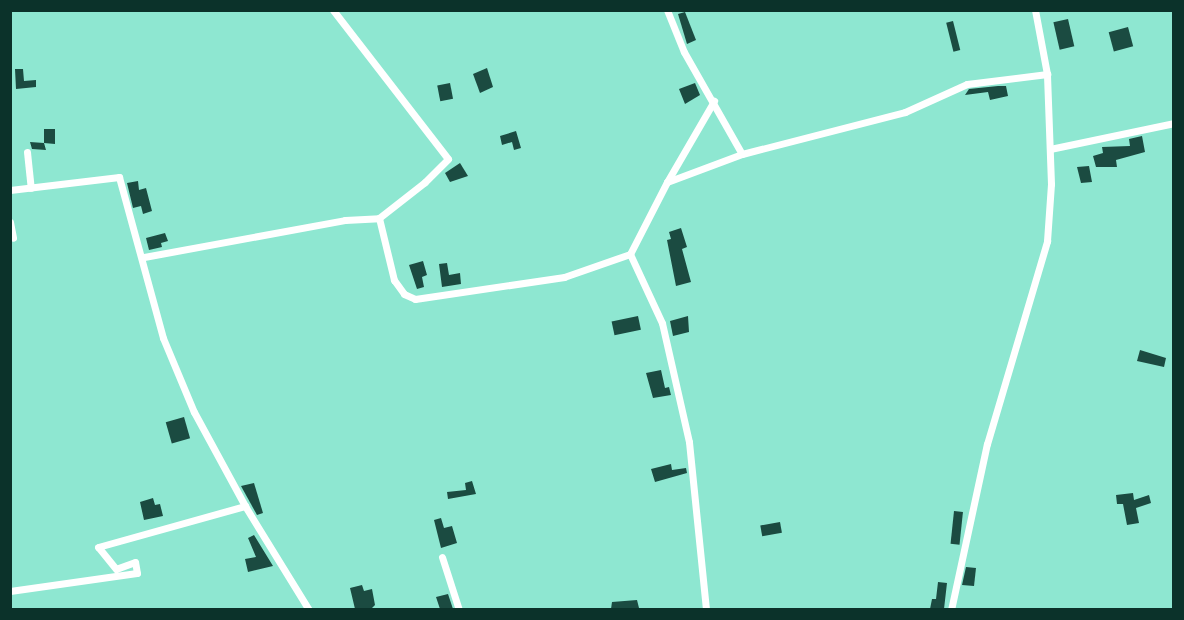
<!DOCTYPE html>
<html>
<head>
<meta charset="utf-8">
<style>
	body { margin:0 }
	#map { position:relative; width:1184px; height:620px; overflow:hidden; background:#8ee7d1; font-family:"DM Sans",sans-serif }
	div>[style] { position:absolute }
	.building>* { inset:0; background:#1b4b41; transform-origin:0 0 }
	.minor>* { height:7px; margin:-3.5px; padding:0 3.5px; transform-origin:3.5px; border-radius:3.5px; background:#fff }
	span { translate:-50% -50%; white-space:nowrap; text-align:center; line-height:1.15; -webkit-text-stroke:6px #9bf4de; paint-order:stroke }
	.frame { position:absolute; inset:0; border:12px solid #0b322a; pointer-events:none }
</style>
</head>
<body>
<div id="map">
	<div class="building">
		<i style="clip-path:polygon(685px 12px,696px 40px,687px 44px,678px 14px)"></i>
		<i style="left:1068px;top:19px;width:28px;height:15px;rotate:77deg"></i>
		<i style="left:953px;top:21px;width:30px;height:7px;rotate:76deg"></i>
		<i style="left:1128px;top:27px;width:20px;height:20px;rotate:75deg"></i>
		<i style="clip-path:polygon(487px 68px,493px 87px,480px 93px,473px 74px)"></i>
		<i style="clip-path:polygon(15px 69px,23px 69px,24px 81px,36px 80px,36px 87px,16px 89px)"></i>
		<i style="left:450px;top:83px;width:16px;height:13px;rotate:79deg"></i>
		<i style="clip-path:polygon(695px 83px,700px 95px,685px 104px,679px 89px)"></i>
		<i style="clip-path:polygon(998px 86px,1006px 86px,1008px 96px,990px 100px,988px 92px,965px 95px,969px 89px)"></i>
		<i style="clip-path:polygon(44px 129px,55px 129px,55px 144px,44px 143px,46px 150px,32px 149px,30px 142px,44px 143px)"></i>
		<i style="clip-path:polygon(516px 131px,521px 148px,514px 150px,512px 142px,502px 145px,500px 136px)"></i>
		<i style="clip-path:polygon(1142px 136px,1145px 152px,1116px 160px,1117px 167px,1096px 167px,1093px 156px,1103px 153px,1102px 147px,1130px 146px,1129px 139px)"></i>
		<i style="clip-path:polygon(460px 163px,468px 176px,450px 182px,445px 173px)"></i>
		<i style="clip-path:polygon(1089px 166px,1092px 182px,1081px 183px,1077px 167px)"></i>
		<i style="clip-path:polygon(138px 181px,139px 190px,146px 188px,152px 211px,143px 214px,141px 206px,133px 208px,127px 183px)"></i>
		<i style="clip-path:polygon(681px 228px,687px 247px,682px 249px,691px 282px,676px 286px,667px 240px,671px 239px,669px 232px)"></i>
		<i style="clip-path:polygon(165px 233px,168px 241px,161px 243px,162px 247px,149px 250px,146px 238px)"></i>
		<i style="clip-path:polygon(423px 261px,427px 275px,422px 277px,424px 287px,417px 289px,409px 265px)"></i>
		<i style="clip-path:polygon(447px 263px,449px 275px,460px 273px,461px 284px,442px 287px,439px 264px)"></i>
		<i style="left:638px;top:316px;width:14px;height:27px;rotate:78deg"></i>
		<i style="clip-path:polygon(688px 316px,689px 332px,673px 336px,670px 321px)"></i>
		<i style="clip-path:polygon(1140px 350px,1166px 358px,1164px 367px,1137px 361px)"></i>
		<i style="clip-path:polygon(661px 370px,665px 388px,669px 387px,671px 395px,653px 398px,646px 373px)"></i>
		<i style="left:184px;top:417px;width:22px;height:19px;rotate:74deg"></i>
		<i style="clip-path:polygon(671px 464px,672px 470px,686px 468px,687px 473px,655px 482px,651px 469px)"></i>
		<i style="clip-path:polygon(472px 481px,476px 494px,448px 499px,447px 492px,466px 490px,465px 483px)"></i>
		<i style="clip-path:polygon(254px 483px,263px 513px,257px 515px,241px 486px)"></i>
		<i style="clip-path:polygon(1133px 493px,1134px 500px,1149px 495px,1151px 503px,1136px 508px,1139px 523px,1127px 525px,1123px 504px,1117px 504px,1116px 495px)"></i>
		<i style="clip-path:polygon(153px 498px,155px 505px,160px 504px,163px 516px,144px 520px,140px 502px)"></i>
		<i style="left:954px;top:511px;width:9px;height:33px;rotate:6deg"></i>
		<i style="clip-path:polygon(441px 518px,444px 528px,452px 526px,457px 543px,441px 548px,434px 520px)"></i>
		<i style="left:780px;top:522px;width:11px;height:20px;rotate:80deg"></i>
		<i style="clip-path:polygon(254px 535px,273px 566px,248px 572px,245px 559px,256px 557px,248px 538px)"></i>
		<i style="clip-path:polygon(966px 567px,976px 568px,974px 586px,962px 585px)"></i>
		<i style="clip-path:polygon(938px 582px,947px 583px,944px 609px,930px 609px,932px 599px,936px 599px)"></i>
		<i style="clip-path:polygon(362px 585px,364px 591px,372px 589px,375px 605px,371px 609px,355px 609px,350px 588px)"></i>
		<i style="clip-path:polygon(448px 594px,453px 609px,440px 609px,436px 597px)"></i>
		<i style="clip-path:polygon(637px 600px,639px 608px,611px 609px,612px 602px)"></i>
	</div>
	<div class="minor">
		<i style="left:333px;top:10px;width:188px;rotate:52.3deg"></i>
		<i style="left:448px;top:159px;width:33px;rotate:135deg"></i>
		<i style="left:425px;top:182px;width:58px;rotate:142deg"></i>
		<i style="left:667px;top:10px;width:45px;rotate:68deg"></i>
		<i style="left:684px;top:52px;width:117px;rotate:60.4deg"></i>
		<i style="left:1050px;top:149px;width:127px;rotate:-11.8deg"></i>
		<i style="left:27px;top:152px;width:36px;rotate:84deg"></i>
		<i style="left:667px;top:182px;width:94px;rotate:-59.9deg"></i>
		<i style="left:10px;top:190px;width:110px;rotate:-6.8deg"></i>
		<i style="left:119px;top:177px;width:167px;rotate:74.7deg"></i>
		<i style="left:163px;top:338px;width:80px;rotate:67.3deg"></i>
		<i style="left:194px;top:412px;width:107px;rotate:61.5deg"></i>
		<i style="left:245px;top:506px;width:122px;rotate:58.4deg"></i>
		<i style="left:10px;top:222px;width:16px;rotate:79deg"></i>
		<i style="left:630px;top:254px;width:76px;rotate:65.1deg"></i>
		<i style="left:662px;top:323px;width:122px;rotate:77.2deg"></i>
		<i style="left:689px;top:442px;width:169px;rotate:84.2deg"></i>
		<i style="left:144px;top:257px;width:204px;rotate:-10.4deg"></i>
		<i style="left:345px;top:220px;width:34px;rotate:-3deg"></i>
		<i style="left:379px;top:218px;width:64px;rotate:76.4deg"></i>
		<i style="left:394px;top:280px;width:17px;rotate:54deg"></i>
		<i style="left:404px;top:294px;width:12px;rotate:24deg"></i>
		<i style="left:415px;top:299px;width:151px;rotate:-8.4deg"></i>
		<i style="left:564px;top:277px;width:70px;rotate:-19.2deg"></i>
		<i style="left:630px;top:254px;width:81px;rotate:-62.8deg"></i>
		<i style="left:667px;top:182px;width:80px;rotate:-20.5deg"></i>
		<i style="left:742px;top:154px;width:168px;rotate:-14.4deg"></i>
		<i style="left:905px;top:112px;width:68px;rotate:-24.3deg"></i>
		<i style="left:967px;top:84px;width:81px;rotate:-7.1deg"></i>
		<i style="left:442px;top:557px;width:56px;rotate:72.2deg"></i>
		<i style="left:10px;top:591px;width:128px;rotate:-8.1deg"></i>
		<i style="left:137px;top:573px;width:11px;rotate:-100deg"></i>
		<i style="left:135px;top:562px;width:20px;rotate:160deg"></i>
		<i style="left:116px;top:569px;width:28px;rotate:-129deg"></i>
		<i style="left:98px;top:547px;width:153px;rotate:-15.6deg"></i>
		<i style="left:951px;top:610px;width:170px;rotate:-77.8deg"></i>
		<i style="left:987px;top:444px;width:212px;rotate:-73.5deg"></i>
		<i style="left:1047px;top:241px;width:57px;rotate:-86deg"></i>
		<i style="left:1051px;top:184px;width:110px;rotate:-92.1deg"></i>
		<i style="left:1047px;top:74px;width:65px;rotate:-100.6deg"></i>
	</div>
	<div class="frame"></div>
</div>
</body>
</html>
